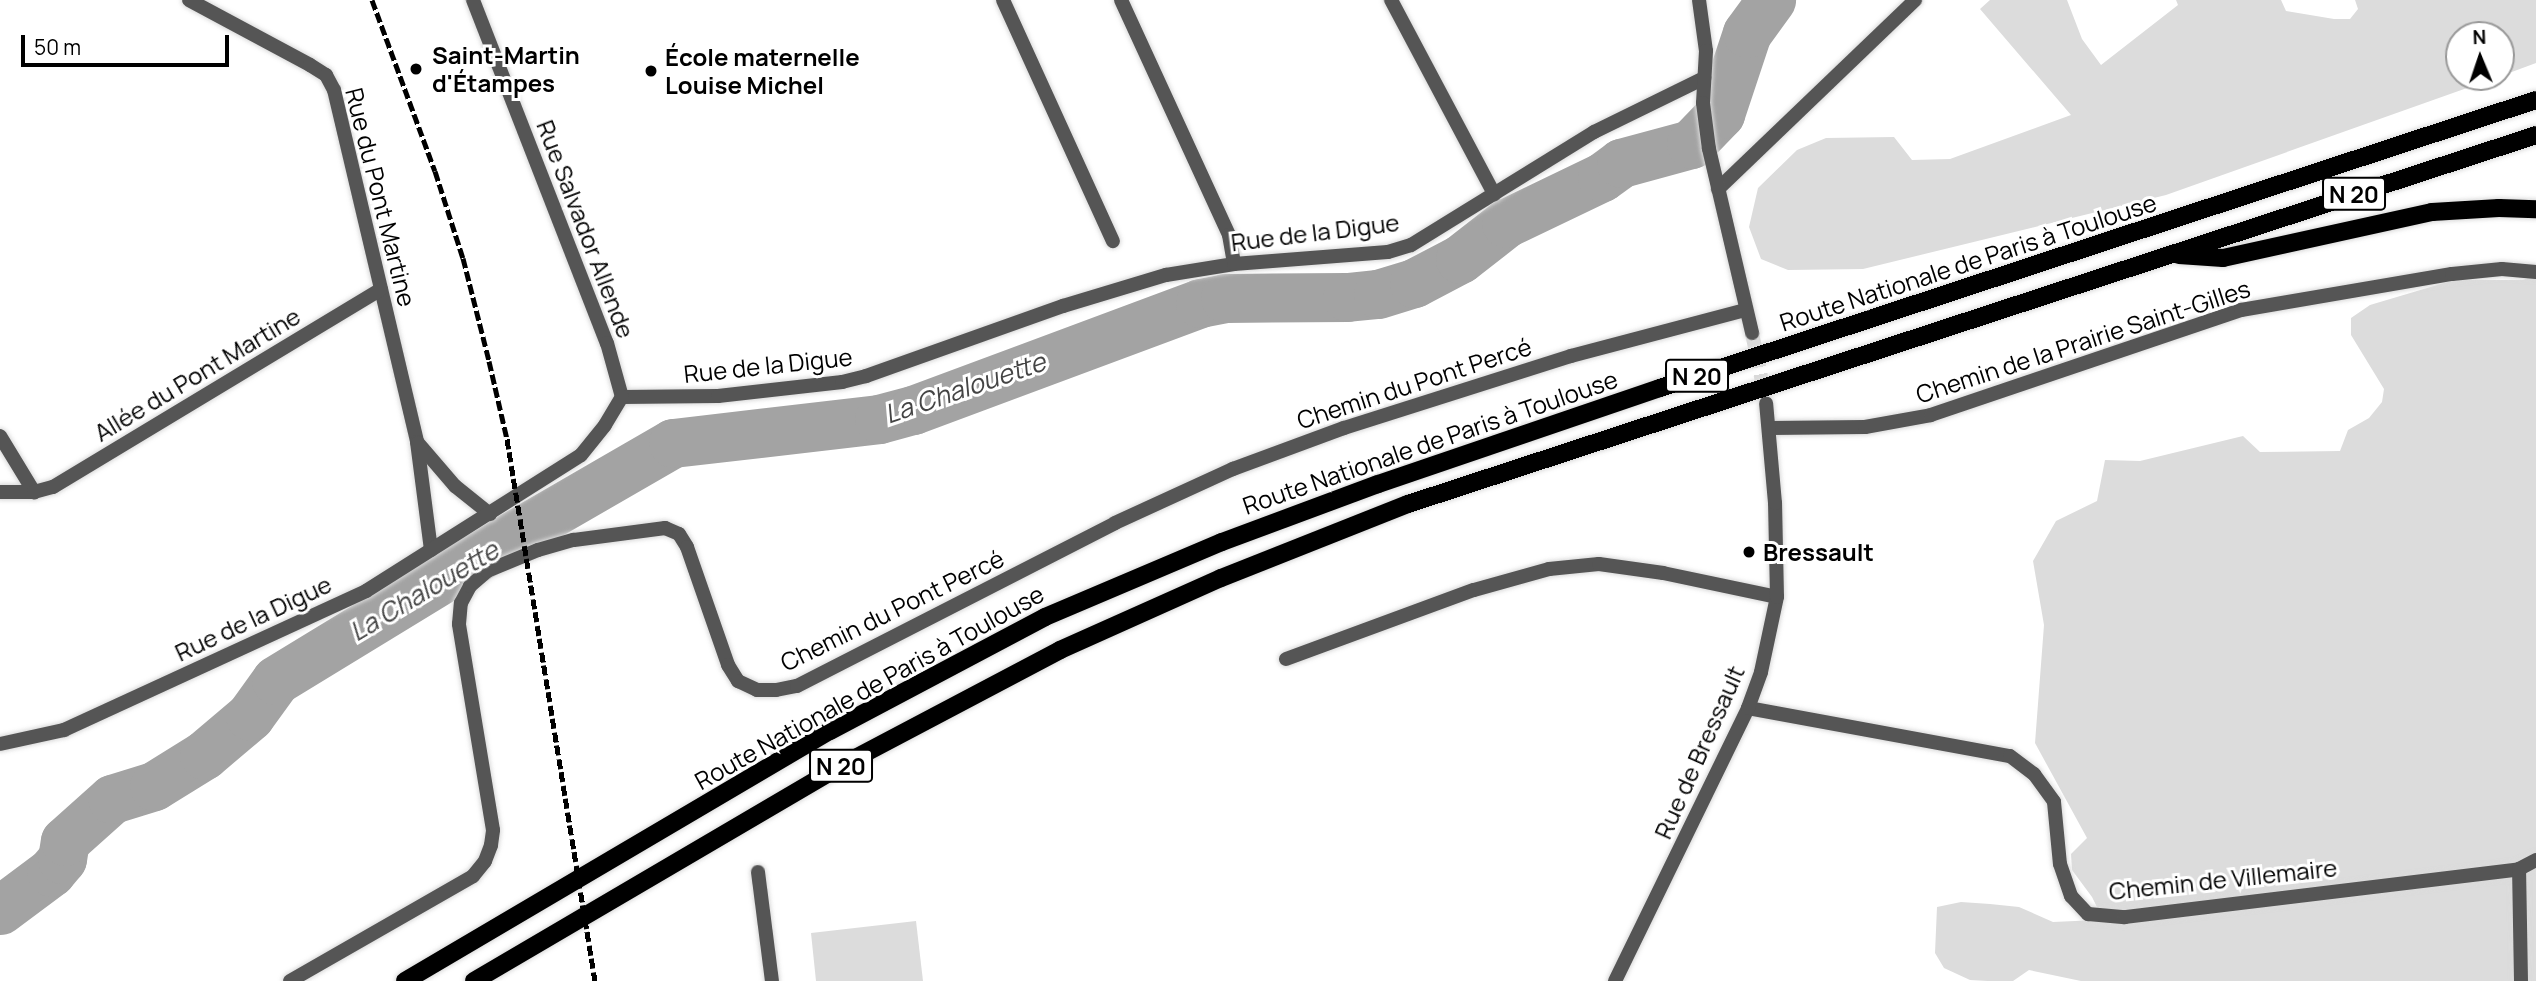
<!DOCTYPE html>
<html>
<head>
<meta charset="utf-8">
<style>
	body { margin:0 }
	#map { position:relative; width:2536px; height:981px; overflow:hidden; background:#fff; font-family:Manrope,sans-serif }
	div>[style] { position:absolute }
	.green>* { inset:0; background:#dcdcdc }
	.river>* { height:49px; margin:-24.5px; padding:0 24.5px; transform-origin:24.5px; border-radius:24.5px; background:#a3a3a3 }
	.tertiary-tunnel>* { height:14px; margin-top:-7px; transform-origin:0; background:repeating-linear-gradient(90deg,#d9d9d9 0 14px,transparent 0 21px) }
	.roads { filter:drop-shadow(0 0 2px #dbdbdb) drop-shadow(0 0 2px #dbdbdb) }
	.minor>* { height:14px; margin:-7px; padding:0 7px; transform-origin:7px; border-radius:7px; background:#555 }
	.tertiary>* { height:14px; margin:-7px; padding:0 7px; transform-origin:7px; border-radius:7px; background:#555 }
	.primary>* { height:18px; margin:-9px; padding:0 9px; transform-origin:9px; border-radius:9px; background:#000 }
	.rail>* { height:5px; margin-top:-2.5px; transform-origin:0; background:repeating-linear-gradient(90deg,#000 0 10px,transparent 0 13.5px) }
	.dots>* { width:19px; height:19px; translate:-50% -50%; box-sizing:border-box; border:4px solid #fff; border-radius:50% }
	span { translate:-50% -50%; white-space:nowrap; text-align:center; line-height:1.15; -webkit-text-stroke:6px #fff; paint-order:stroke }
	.shield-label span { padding:2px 5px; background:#fff; border:2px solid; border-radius:5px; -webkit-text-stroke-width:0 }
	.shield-label { font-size:23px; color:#000; font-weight:700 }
	.poi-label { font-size:24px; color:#000; font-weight:700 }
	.left { translate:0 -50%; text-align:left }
	.street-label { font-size:24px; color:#000 }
	.water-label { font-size:26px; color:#444; font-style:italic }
	.north { position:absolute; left:2445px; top:21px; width:70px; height:70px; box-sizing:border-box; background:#fff; border:2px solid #999; border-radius:50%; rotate:358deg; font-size:19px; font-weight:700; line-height:28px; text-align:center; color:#000 }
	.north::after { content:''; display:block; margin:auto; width:24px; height:32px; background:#000; clip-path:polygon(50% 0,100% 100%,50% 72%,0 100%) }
	.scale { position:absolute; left:21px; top:35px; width:208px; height:32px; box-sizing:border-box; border:4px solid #000; border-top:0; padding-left:9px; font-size:21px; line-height:24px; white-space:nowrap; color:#000; -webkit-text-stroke:5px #fff; paint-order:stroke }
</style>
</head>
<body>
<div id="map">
	<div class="green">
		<i style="clip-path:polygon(1990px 0,2067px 0,2082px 39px,2101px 65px,2178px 5px,2176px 0,2281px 0,2286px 11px,2334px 19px,2350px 19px,2358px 9px,2355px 0,2536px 0,2536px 63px,2501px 76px,2501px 35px,2459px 35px,2459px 77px,2498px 77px,2166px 195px,1863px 269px,1788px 270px,1761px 259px,1749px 227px,1758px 188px,1797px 150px,1826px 138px,1894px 137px,1912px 160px,1950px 159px,2071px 115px,1980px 9px)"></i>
		<i style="clip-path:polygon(2536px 275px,2536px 981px,2081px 981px,2029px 970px,2013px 981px,1988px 981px,1970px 980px,1944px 968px,1935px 953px,1937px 907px,1961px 902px,1990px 904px,2019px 907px,2053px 922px,2097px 920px,2099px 911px,2092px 897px,2072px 870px,2071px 854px,2087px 838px,2035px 743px,2044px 625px,2033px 561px,2056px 521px,2097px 501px,2105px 460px,2140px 461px,2243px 436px,2260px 452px,2340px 451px,2348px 430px,2369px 418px,2382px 402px,2384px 389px,2351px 335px,2351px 318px,2370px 305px,2454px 280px,2523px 280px)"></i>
		<i style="clip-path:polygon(916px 921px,923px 981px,816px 981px,811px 933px)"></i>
	</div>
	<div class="river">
		<i style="left:0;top:910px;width:64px;rotate:-36.7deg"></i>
		<i style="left:51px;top:872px;width:17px;rotate:-50deg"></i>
		<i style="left:62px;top:859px;width:18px;rotate:-81deg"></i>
		<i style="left:65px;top:841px;width:63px;rotate:-41.8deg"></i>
		<i style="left:112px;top:799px;width:44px;rotate:-17.2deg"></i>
		<i style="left:154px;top:786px;width:59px;rotate:-31.8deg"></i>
		<i style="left:204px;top:755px;width:60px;rotate:-40.3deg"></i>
		<i style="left:250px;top:716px;width:44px;rotate:-54.2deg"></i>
		<i style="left:276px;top:680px;width:268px;rotate:-31.4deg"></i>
		<i style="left:505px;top:540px;width:194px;rotate:-30deg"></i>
		<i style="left:673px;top:443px;width:207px;rotate:-6.6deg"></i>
		<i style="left:879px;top:419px;width:35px;rotate:-15deg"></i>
		<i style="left:913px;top:410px;width:306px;rotate:-20.4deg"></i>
		<i style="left:1200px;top:303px;width:25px;rotate:-11deg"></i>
		<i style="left:1225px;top:298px;width:122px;rotate:-0.5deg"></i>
		<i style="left:1347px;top:297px;width:31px;rotate:-6deg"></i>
		<i style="left:1378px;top:294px;width:38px;rotate:-17deg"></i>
		<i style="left:1414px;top:283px;width:52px;rotate:-27.6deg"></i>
		<i style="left:1460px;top:259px;width:58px;rotate:-38deg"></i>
		<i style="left:1506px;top:223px;width:106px;rotate:-25.6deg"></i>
		<i style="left:1602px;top:177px;width:24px;rotate:-36deg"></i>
		<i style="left:1621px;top:163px;width:73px;rotate:-15.2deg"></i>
		<i style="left:1691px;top:144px;width:42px;rotate:-46deg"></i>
		<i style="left:1720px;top:114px;width:85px;rotate:-71.6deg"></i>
		<i style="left:1747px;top:33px;width:41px;rotate:-54deg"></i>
	</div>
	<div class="tertiary-tunnel">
		<i style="left:1752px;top:333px;width:64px;rotate:78.3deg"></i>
	</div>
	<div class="roads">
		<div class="minor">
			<i style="left:189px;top:0;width:137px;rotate:28.2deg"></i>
			<i style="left:310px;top:65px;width:19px;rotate:32deg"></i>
			<i style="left:326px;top:75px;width:17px;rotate:62deg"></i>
			<i style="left:334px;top:90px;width:362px;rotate:76.7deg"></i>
			<i style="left:417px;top:442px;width:109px;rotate:82.6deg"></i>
			<i style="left:473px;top:0;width:368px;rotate:68.7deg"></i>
			<i style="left:607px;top:343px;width:56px;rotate:74.5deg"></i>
			<i style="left:1003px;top:0;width:265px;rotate:65.5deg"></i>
			<i style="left:1121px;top:0;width:259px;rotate:65.3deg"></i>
			<i style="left:1229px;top:235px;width:29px;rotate:80deg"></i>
			<i style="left:1391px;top:0;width:220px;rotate:62deg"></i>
			<i style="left:1718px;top:189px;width:273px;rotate:-43.8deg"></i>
			<i style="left:622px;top:397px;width:96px;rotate:-0.6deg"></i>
			<i style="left:718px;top:396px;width:125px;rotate:-6.4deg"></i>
			<i style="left:842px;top:382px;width:25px;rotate:-14deg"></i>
			<i style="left:866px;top:376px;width:209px;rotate:-19.6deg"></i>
			<i style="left:1063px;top:306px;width:108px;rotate:-16.8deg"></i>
			<i style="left:1166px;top:275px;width:69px;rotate:-9.2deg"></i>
			<i style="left:1234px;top:264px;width:154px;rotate:-4.5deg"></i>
			<i style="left:1388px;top:252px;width:24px;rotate:-17deg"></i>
			<i style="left:1411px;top:245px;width:215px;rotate:-31.7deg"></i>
			<i style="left:1594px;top:132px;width:123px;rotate:-26.1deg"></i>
			<i style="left:1771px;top:428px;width:94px;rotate:-0.6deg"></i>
			<i style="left:1865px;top:427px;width:67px;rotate:-10.3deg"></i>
			<i style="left:1931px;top:415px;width:327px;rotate:-18.7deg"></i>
			<i style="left:2241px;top:310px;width:214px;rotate:-9.7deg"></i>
			<i style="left:2452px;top:274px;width:50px;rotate:-5.7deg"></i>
			<i style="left:2502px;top:269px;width:34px;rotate:5deg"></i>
			<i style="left:0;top:436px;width:66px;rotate:58.7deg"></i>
			<i style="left:418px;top:443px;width:57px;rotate:49.3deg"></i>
			<i style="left:455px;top:486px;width:45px;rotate:38.7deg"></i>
			<i style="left:0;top:492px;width:34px"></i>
			<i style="left:34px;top:492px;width:20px;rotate:-15deg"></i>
			<i style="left:53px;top:487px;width:383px;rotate:-31.1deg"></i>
			<i style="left:1286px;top:659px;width:200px;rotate:-20.2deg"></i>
			<i style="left:1474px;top:590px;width:78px;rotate:-15.6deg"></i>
			<i style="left:1549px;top:569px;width:50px;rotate:-5.7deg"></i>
			<i style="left:1599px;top:564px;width:65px;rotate:8deg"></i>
			<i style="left:1663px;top:573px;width:116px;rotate:11.9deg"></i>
			<i style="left:1748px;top:708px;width:266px;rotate:10.4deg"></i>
			<i style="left:2010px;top:756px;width:30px;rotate:37deg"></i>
			<i style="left:2034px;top:774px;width:34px;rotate:54deg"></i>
			<i style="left:2054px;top:802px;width:62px;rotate:84.5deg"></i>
			<i style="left:2060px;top:864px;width:34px;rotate:71deg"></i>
			<i style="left:2071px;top:896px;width:25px;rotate:47deg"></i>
			<i style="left:2088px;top:914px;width:37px;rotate:5deg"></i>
			<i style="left:2125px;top:917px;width:397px;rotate:-6.9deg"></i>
			<i style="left:0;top:744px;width:66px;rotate:-12.3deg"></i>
			<i style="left:64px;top:730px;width:332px;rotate:-24.7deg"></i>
			<i style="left:366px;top:591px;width:254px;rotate:-32.3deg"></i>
			<i style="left:581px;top:455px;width:38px;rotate:-51deg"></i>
			<i style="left:605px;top:425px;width:33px;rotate:-59deg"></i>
			<i style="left:758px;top:872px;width:110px;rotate:82.7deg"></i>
			<i style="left:290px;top:981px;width:211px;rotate:-29.8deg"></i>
			<i style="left:473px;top:876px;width:19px;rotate:-51deg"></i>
			<i style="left:485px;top:861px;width:17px;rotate:-69deg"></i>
			<i style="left:491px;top:845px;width:15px;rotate:-82deg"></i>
			<i style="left:493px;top:830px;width:209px;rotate:-99.4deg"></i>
			<i style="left:459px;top:624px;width:21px;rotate:-85deg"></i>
			<i style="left:461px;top:603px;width:19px;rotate:-62deg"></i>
			<i style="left:470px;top:586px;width:23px;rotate:-41deg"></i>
			<i style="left:487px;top:571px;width:55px;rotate:-22.4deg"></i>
			<i style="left:538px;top:550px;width:37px;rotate:-16deg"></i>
			<i style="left:574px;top:540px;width:92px;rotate:-7.5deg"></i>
			<i style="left:665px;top:528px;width:15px;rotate:23deg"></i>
			<i style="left:679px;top:534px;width:15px;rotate:58deg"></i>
			<i style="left:687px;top:547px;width:125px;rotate:70.8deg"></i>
			<i style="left:728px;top:665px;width:19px;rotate:58deg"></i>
			<i style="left:738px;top:681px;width:21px;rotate:25deg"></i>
			<i style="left:757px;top:690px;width:19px"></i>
			<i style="left:776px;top:690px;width:21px;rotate:-11deg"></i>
			<i style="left:797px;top:686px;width:357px;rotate:-27.1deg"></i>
			<i style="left:1115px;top:523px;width:130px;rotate:-24.6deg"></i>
			<i style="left:1233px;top:469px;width:118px;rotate:-20.3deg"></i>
			<i style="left:1344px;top:428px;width:238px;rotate:-17.6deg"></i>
			<i style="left:1571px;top:356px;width:180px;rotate:-14.8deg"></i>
			<i style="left:2521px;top:981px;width:112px;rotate:-91deg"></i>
			<i style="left:2519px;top:869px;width:19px;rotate:-28deg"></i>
		</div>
		<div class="tertiary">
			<i style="left:1699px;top:0;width:51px;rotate:82.2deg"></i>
			<i style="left:1706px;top:51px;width:52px;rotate:93.3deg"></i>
			<i style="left:1703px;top:103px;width:46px;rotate:82.6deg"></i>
			<i style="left:1709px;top:149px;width:189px;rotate:76.8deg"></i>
			<i style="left:1615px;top:981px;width:304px;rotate:-64deg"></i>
			<i style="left:1748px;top:708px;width:38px;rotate:-70deg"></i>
			<i style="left:1761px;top:672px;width:77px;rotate:-78deg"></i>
			<i style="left:1777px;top:597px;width:94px;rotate:-91.2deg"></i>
			<i style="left:1775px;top:503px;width:100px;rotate:-95.1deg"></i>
		</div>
		<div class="primary">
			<i style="left:2179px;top:255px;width:44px;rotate:3.9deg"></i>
			<i style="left:2223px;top:258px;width:214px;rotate:-12.4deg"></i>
			<i style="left:2432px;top:212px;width:67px;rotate:-3.4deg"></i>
			<i style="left:2499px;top:208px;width:37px;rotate:2deg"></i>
			<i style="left:405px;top:981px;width:493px;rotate:-30.5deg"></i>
			<i style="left:830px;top:731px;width:243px;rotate:-27.9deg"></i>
			<i style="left:1045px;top:617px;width:192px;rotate:-23deg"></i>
			<i style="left:1222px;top:542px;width:166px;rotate:-20.4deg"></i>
			<i style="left:1378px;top:484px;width:298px;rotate:-18.8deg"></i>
			<i style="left:1660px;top:388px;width:922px;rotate:-18.2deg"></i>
			<i style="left:474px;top:981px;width:433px;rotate:-30.4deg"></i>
			<i style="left:848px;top:762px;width:240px;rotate:-27.8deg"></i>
			<i style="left:1060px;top:650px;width:176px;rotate:-24.1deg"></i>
			<i style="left:1221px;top:578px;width:201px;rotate:-21.6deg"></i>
			<i style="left:1408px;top:504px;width:1187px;rotate:-18.11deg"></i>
		</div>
	</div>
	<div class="rail">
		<i style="left:372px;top:0;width:182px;rotate:69.8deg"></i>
		<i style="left:435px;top:171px;width:91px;rotate:72.2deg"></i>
		<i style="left:463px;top:258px;width:106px;rotate:75.8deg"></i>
		<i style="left:489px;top:361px;width:80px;rotate:77deg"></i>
		<i style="left:507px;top:439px;width:549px;rotate:80.78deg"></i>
	</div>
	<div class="dots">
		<i style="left:416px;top:69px;background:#000"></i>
		<i style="left:651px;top:71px;background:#000"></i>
		<i style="left:1749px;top:552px;background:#000"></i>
	</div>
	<div class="shield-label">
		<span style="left:2354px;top:194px">N 20</span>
		<span style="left:1697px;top:376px">N 20</span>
		<span style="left:841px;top:766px">N 20</span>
	</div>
	<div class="poi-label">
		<span class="left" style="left:432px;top:69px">Saint-Martin<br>d'Étampes</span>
		<span class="left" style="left:665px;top:71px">École maternelle<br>Louise Michel</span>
		<span class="left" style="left:1763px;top:552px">Bressault</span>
	</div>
	<div class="street-label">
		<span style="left:381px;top:197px;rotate:76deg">Rue du Pont Martine</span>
		<span style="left:586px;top:229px;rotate:69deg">Rue Salvador Allende</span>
		<span style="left:1315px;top:232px;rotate:-7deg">Rue de la Digue</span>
		<span style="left:1968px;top:262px;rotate:-18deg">Route Nationale de Paris à Toulouse</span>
		<span style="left:2083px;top:341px;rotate:-18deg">Chemin de la Prairie Saint-Gilles</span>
		<span style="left:768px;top:365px;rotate:-6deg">Rue de la Digue</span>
		<span style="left:197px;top:374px;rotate:-31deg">Allée du Pont Martine</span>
		<span style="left:1414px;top:383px;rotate:-18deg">Chemin du Pont Percé</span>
		<span style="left:1430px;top:442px;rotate:-19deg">Route Nationale de Paris à Toulouse</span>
		<span style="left:892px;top:610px;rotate:-26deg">Chemin du Pont Percé</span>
		<span style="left:253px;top:618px;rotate:-25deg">Rue de la Digue</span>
		<span style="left:869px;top:687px;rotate:-29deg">Route Nationale de Paris à Toulouse</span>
		<span style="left:1699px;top:752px;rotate:-66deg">Rue de Bressault</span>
		<span style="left:2223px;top:879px;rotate:-6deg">Chemin de Villemaire</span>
	</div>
	<div class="water-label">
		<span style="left:965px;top:388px;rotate:-19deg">La Chalouette</span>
		<span style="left:424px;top:591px;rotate:-31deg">La Chalouette</span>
	</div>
	<div class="north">N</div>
	<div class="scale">50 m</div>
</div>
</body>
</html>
